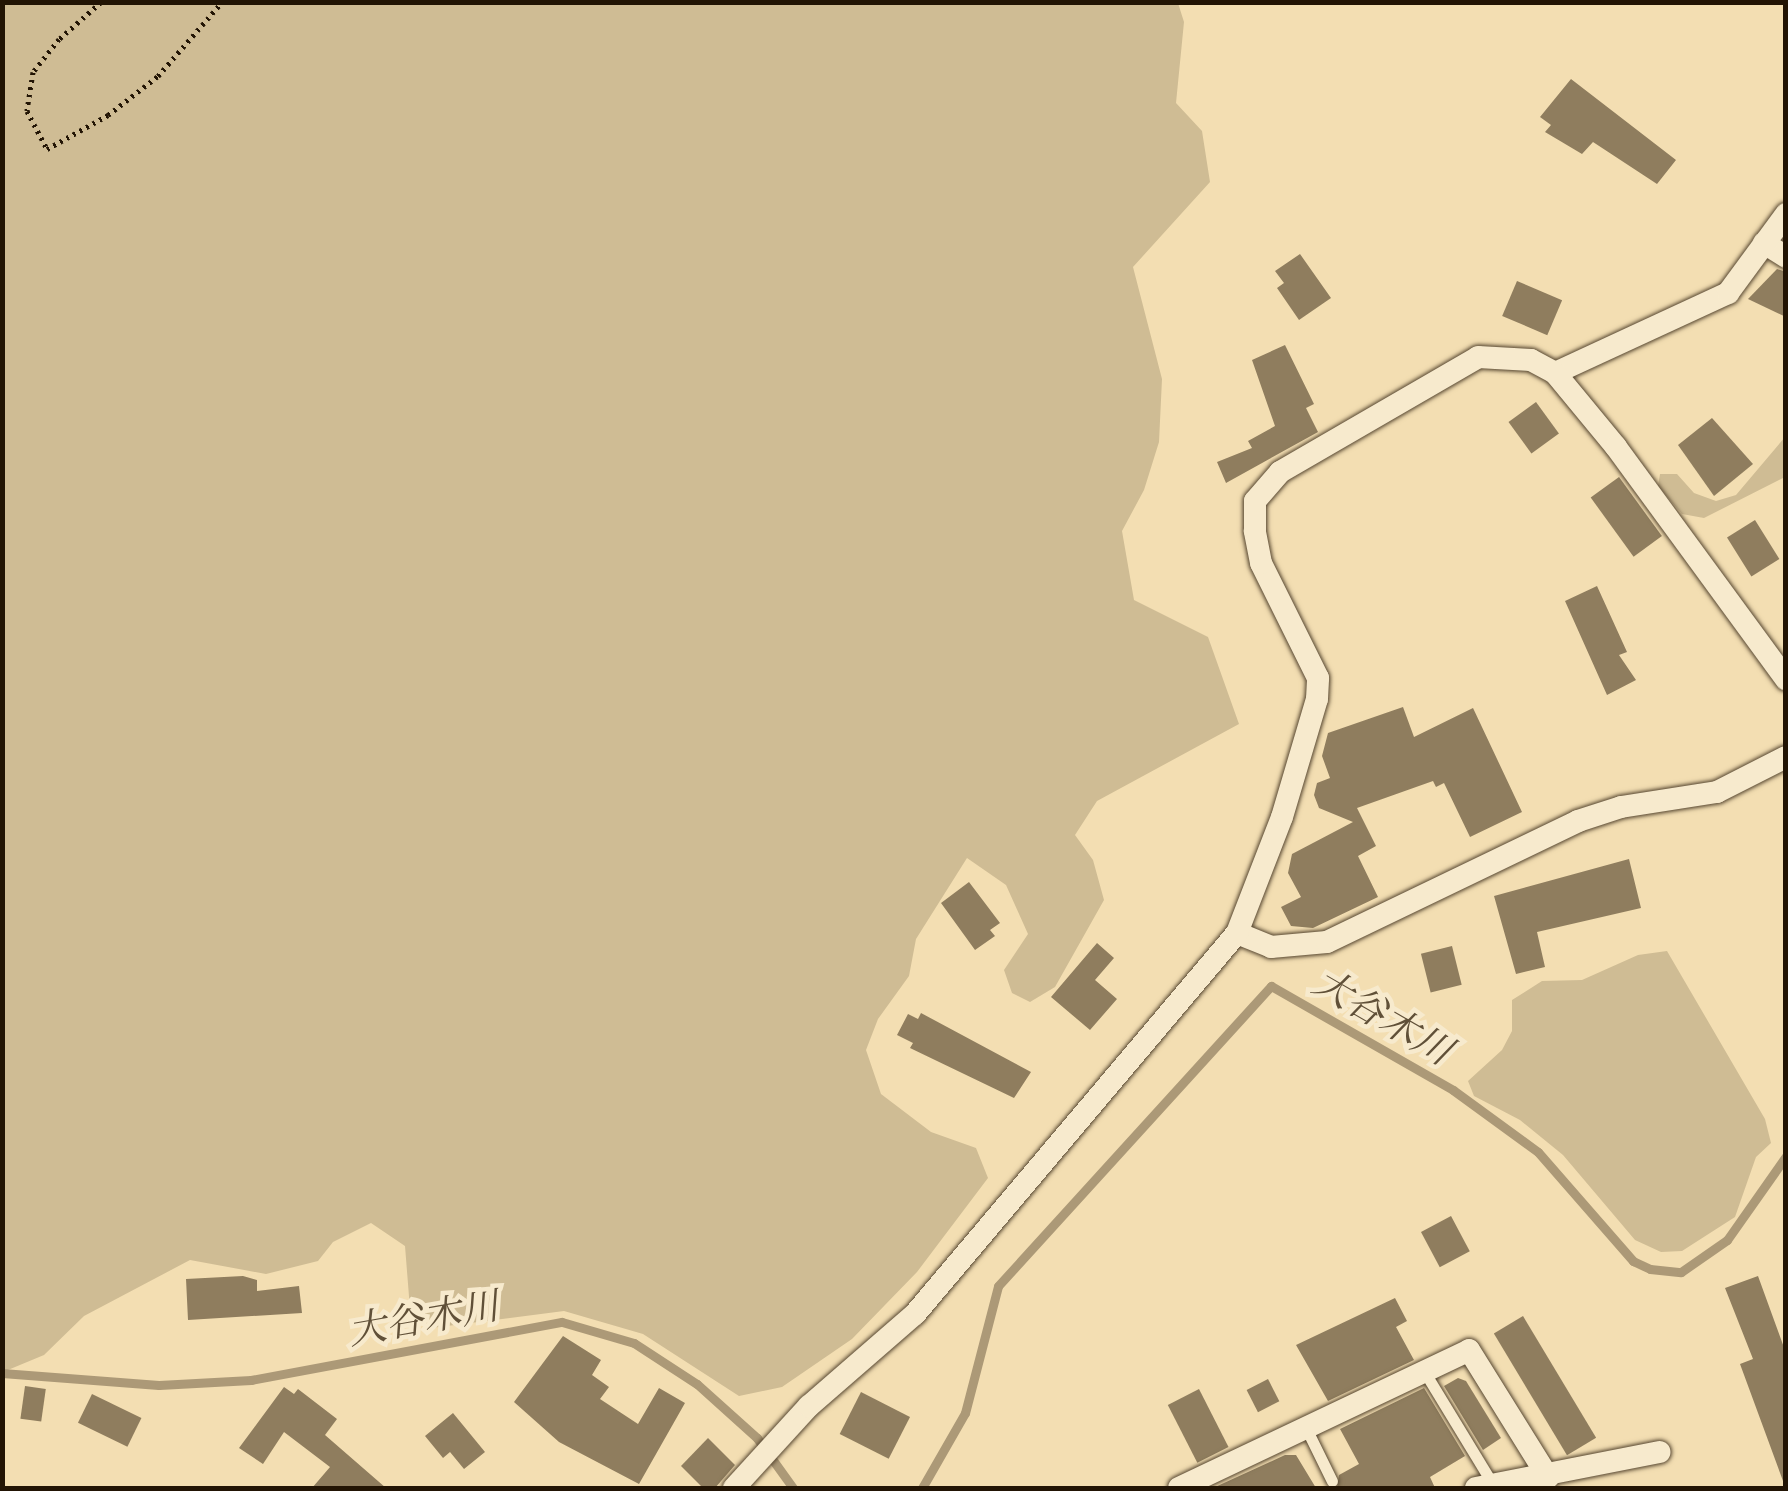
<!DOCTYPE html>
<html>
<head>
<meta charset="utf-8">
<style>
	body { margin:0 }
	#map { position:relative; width:1788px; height:1491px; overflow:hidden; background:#f3deb2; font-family:"Libre Caslon Text","Noto Serif JP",serif }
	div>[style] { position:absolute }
	.green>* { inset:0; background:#cfbc94 }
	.stream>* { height:9px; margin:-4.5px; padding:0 4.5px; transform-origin:4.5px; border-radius:4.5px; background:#ac9977 }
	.building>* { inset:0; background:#8f7d5e; transform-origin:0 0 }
	.path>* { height:5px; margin-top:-2.5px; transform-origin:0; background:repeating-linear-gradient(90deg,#221404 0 2.5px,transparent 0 7.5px) }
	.roads { filter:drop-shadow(0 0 2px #564630) drop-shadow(0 0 2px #564630) }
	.lane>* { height:11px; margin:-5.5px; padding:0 5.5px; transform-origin:5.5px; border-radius:5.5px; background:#f7eacd }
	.street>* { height:22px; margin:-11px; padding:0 11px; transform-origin:11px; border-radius:11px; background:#f7eacd }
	span { translate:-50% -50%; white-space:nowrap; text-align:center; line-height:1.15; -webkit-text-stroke:9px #f7eacd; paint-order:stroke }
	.water-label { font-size:38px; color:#605038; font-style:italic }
	.frame { position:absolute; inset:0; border:5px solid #221404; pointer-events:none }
</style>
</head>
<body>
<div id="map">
	<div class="green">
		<i style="clip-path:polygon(3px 2px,1178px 3px,1184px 22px,1176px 103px,1202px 131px,1210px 182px,1133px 267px,1162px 379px,1159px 442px,1144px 490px,1122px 531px,1134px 600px,1208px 637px,1239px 724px,1097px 801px,1075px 835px,1093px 860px,1104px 900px,1055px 987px,1030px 1002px,1012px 993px,1004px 970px,1028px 934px,1006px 885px,967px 858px,916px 939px,909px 976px,878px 1019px,866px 1050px,881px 1094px,931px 1132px,976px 1148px,988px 1178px,917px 1272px,852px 1339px,782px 1387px,739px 1396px,643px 1334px,564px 1311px,431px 1328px,410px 1309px,405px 1246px,371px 1223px,333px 1242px,318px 1261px,266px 1274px,190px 1260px,84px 1316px,44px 1355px,3px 1372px)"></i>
		<i style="clip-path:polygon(1785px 437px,1785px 477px,1704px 518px,1682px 514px,1658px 486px,1660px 474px,1677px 474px,1694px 493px,1716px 501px,1736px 495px)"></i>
		<i style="clip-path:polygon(1667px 951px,1765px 1119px,1771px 1143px,1756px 1157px,1735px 1217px,1682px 1251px,1661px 1252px,1635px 1240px,1563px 1155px,1520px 1120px,1474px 1096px,1468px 1081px,1502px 1050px,1512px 1031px,1512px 1000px,1542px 981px,1582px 980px,1638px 955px)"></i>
	</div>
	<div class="stream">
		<i style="left:2px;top:1373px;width:157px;rotate:4.4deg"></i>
		<i style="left:159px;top:1385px;width:92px;rotate:-3.1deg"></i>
		<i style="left:251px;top:1380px;width:316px;rotate:-10.6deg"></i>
		<i style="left:562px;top:1322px;width:75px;rotate:16.3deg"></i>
		<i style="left:634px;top:1343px;width:75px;rotate:33.1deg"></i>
		<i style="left:697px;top:1384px;width:81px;rotate:42deg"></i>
		<i style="left:757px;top:1438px;width:62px;rotate:54.2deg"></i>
		<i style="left:922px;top:1488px;width:86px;rotate:-60.2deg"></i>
		<i style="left:965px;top:1413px;width:131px;rotate:-75.4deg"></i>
		<i style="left:998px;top:1286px;width:406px;rotate:-47.7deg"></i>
		<i style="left:1271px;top:986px;width:210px;rotate:29.7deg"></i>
		<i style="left:1453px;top:1090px;width:105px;rotate:36.1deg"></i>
		<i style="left:1538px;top:1152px;width:145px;rotate:48.9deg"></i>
		<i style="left:1633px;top:1261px;width:19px;rotate:25deg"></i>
		<i style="left:1650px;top:1269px;width:31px;rotate:6deg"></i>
		<i style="left:1681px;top:1272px;width:56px;rotate:-34.8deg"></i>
		<i style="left:1727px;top:1240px;width:103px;rotate:-54.9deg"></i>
	</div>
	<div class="building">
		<i style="clip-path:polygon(1571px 79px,1676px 160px,1657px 184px,1593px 142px,1582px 154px,1545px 132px,1551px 125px,1540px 117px)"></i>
		<i style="clip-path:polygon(1300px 254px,1331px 298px,1299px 320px,1277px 288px,1284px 283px,1275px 271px)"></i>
		<i style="clip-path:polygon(1777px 269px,1786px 272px,1786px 317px,1748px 299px)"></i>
		<i style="left:1517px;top:281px;width:49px;height:38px;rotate:23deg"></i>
		<i style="clip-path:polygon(1285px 345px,1314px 404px,1306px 408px,1318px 432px,1226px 483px,1217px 462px,1252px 448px,1248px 441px,1275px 426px,1252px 360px)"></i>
		<i style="left:1536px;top:402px;width:39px;height:34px;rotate:54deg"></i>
		<i style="clip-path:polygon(1712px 418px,1753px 464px,1714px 496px,1678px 445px)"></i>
		<i style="left:1619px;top:477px;width:73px;height:35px;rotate:54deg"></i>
		<i style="left:1755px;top:520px;width:46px;height:33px;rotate:58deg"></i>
		<i style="clip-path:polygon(1597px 586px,1627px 652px,1619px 655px,1636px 680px,1607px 695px,1565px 601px)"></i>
		<i style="clip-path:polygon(1403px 707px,1414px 737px,1473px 708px,1522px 812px,1470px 837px,1444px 783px,1436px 787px,1433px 781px,1357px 808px,1376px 846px,1358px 856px,1378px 897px,1313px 928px,1291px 926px,1281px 907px,1301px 897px,1288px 873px,1292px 854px,1353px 822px,1319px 808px,1314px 795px,1317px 783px,1330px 778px,1322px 756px,1328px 733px)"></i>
		<i style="clip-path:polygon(1629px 859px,1641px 908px,1537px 932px,1545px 967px,1516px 974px,1494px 896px)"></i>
		<i style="clip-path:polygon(969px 882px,1000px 923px,990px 930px,995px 936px,975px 950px,941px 903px)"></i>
		<i style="clip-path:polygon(1097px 943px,1114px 958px,1095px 980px,1117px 999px,1090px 1030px,1051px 997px)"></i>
		<i style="left:1452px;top:946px;width:40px;height:32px;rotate:76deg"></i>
		<i style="clip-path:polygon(921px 1013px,1031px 1072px,1014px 1098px,910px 1048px,913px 1043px,897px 1035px,908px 1014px,918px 1019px)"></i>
		<i style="left:1451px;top:1216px;width:40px;height:34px;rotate:62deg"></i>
		<i style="clip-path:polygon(243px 1276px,257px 1280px,257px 1291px,299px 1286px,302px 1313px,188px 1320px,186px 1279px)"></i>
		<i style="clip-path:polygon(1758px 1276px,1786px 1353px,1783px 1481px,1740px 1364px,1753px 1359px,1725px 1288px)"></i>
		<i style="clip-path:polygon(1395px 1298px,1407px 1321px,1396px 1327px,1414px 1360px,1328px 1401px,1296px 1345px)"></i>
		<i style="left:1523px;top:1316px;width:142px;height:34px;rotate:59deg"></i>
		<i style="clip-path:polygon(563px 1336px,601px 1360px,592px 1375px,609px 1387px,600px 1399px,638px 1424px,659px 1388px,685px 1403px,639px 1484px,559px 1442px,514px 1402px)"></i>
		<i style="clip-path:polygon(1458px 1378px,1466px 1381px,1501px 1438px,1483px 1450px,1444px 1386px)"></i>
		<i style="left:1268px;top:1379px;width:25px;height:24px;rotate:63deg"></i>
		<i style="left:25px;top:1386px;width:21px;height:33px;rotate:8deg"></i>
		<i style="clip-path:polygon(284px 1387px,294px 1394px,298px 1389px,337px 1419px,325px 1435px,386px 1488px,312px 1488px,330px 1467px,284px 1432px,263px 1464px,239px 1448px)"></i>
		<i style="clip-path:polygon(1424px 1388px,1465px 1456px,1430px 1477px,1435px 1488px,1337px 1488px,1339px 1475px,1359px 1464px,1340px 1429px)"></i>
		<i style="left:1199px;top:1389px;width:65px;height:35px;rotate:63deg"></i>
		<i style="left:861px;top:1392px;width:55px;height:47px;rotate:27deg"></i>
		<i style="left:92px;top:1394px;width:55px;height:32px;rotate:26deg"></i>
		<i style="clip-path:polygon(453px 1413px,485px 1452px,464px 1469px,450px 1452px,443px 1458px,425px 1436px)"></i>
		<i style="clip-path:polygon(708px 1438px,735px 1465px,715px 1488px,703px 1488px,681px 1466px)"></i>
		<i style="clip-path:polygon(1285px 1455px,1296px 1455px,1316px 1488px,1327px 1488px,1213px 1488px)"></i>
	</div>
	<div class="path">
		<i style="left:101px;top:2px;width:56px;rotate:138.6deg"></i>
		<i style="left:59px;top:39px;width:42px;rotate:128.2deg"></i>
		<i style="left:33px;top:72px;width:39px;rotate:99deg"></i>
		<i style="left:27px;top:111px;width:43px;rotate:62.2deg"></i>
		<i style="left:47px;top:149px;width:70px;rotate:-29.1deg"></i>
		<i style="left:108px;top:115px;width:63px;rotate:-38deg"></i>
		<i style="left:158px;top:76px;width:98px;rotate:-49.1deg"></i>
	</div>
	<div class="roads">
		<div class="lane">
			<i style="left:1424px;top:1371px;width:135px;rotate:58.7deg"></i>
			<i style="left:1306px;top:1428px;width:59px;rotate:63.9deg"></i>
		</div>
		<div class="street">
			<i style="left:1764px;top:243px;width:26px;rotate:32deg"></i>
			<i style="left:1555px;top:373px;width:191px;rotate:-24.8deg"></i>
			<i style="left:1728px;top:293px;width:98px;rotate:-53.7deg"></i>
			<i style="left:1237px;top:933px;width:37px;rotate:22deg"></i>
			<i style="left:1271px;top:947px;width:56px;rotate:-5.1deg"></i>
			<i style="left:1327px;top:942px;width:279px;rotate:-25.7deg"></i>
			<i style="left:1578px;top:821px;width:45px;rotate:-18deg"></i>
			<i style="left:1621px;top:807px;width:97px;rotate:-8.9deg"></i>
			<i style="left:1717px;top:792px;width:77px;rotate:-26.9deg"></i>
			<i style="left:734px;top:1488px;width:111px;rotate:-47.6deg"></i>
			<i style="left:809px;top:1406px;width:140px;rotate:-41deg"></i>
			<i style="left:915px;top:1314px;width:499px;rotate:-49.8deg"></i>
			<i style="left:1237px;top:933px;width:124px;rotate:-68.8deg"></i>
			<i style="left:1282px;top:817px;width:123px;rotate:-73.5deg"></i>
			<i style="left:1317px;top:699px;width:21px;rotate:-87deg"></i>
			<i style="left:1318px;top:678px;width:128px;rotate:-116.4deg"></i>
			<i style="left:1261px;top:563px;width:33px;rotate:-101deg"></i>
			<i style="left:1255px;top:531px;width:30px;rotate:-90deg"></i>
			<i style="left:1255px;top:501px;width:38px;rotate:-49deg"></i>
			<i style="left:1280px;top:472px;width:229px;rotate:-30.1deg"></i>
			<i style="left:1478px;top:357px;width:53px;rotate:3.2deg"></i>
			<i style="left:1531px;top:360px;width:27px;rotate:28deg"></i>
			<i style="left:1555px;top:373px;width:96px;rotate:50.5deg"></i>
			<i style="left:1616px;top:447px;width:288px;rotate:53.8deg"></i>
			<i style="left:1179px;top:1488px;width:321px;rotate:-25.4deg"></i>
			<i style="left:1469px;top:1350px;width:150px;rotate:58.1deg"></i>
			<i style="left:1476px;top:1488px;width:187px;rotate:-11.1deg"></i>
		</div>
	</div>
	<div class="water-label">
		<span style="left:1383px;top:1016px;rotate:30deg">大谷木川</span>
		<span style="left:423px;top:1318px;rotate:-10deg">大谷木川</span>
	</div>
	<div class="frame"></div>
</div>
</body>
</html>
